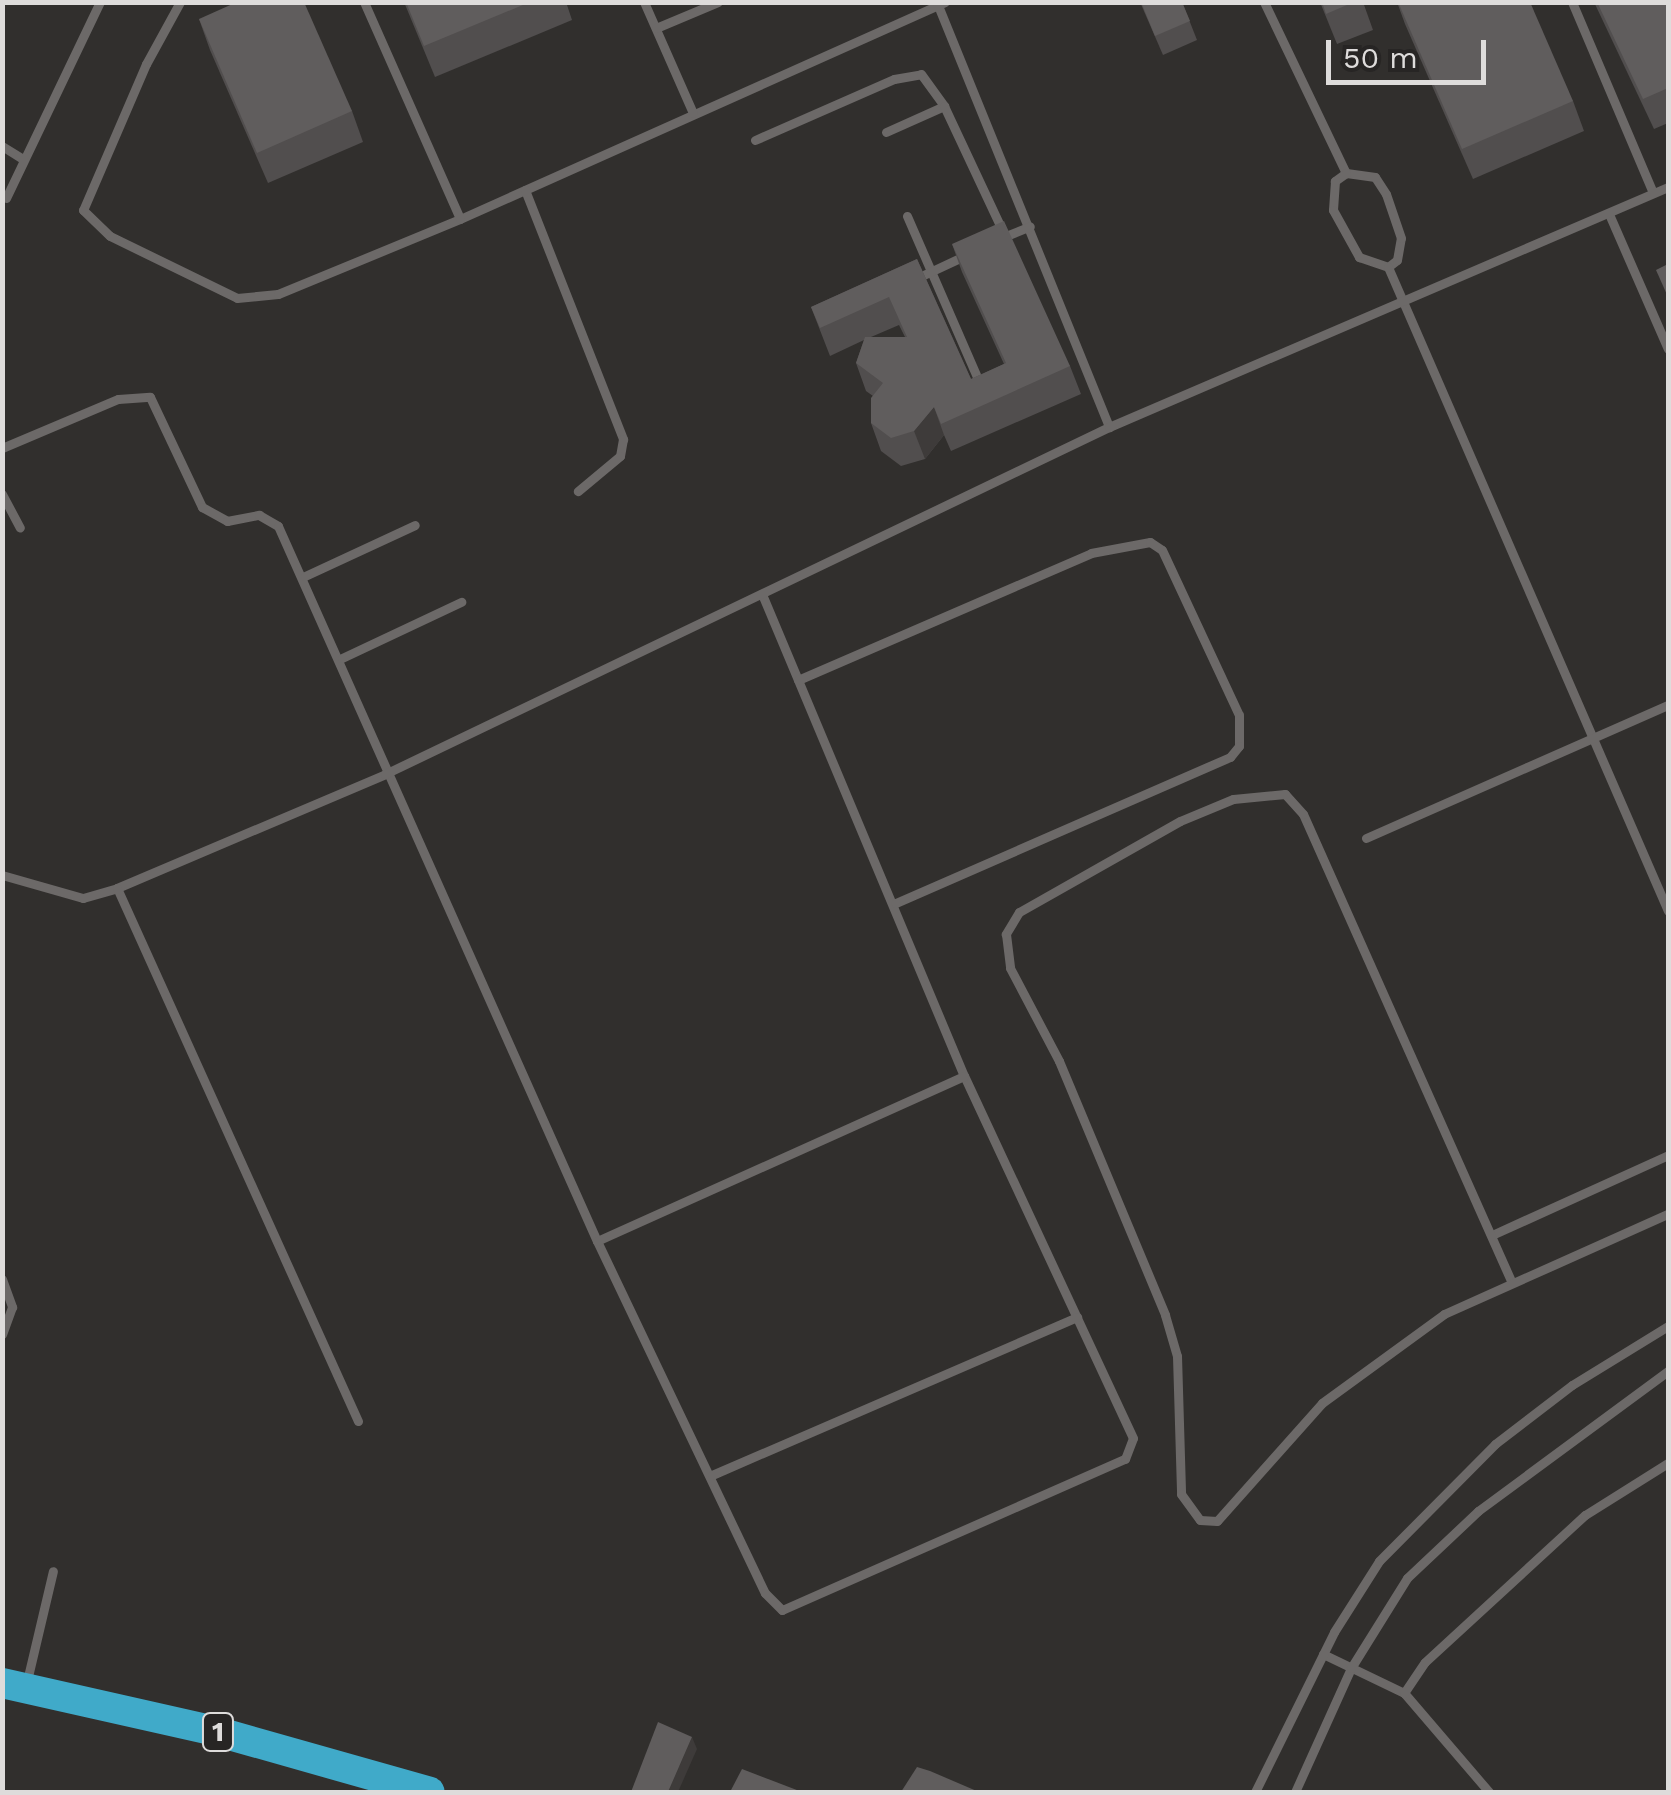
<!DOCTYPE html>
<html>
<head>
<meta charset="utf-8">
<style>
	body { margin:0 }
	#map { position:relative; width:1671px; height:1795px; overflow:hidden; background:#312f2d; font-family:"Work Sans",sans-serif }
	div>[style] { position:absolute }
	.lane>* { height:9px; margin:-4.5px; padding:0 4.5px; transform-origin:4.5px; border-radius:4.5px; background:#6c6968 }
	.highway>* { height:30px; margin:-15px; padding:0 15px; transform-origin:15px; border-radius:15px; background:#40aac9 }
	.wall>* { inset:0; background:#514e4e }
	.shaded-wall>* { inset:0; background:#3e3b3a }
	.building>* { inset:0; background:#605d5d }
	span { translate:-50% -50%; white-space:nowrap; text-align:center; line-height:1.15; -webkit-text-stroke:10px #272524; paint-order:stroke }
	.shield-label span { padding:2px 8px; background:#272524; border:2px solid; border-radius:8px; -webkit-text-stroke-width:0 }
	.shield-label { font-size:28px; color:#dedcdb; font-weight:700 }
	.frame { position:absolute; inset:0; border:5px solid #dedcdb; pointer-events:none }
	.scale { position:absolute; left:1326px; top:40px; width:160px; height:45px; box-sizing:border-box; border:5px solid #dedcdb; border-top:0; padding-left:12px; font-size:30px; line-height:35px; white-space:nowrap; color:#dedcdb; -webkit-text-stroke:8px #272524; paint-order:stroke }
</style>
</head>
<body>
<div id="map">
	<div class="lane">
		<i style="left:180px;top:2px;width:71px;rotate:118.7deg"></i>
		<i style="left:146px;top:64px;width:159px;rotate:113.3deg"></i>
		<i style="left:83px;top:210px;width:37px;rotate:44deg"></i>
		<i style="left:110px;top:236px;width:141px;rotate:26deg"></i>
		<i style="left:237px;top:298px;width:41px;rotate:-5.6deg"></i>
		<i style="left:278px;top:294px;width:197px;rotate:-22.4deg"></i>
		<i style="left:460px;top:219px;width:531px;rotate:-24.1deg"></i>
		<i style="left:364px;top:2px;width:237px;rotate:66.1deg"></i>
		<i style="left:644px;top:2px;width:121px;rotate:66.2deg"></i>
		<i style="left:1264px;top:2px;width:190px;rotate:64.4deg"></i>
		<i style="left:1572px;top:2px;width:207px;rotate:67deg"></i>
		<i style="left:937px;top:3px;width:458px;rotate:67.9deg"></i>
		<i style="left:656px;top:28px;width:67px;rotate:-22.8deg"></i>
		<i style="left:886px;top:132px;width:64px;rotate:-24.1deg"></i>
		<i style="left:755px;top:140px;width:152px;rotate:-23.7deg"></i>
		<i style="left:894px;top:79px;width:27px;rotate:-10deg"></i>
		<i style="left:921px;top:74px;width:39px;rotate:54deg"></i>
		<i style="left:944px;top:106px;width:141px;rotate:64.9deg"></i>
		<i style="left:2px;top:146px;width:22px;rotate:32deg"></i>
		<i style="left:525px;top:190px;width:268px;rotate:68.5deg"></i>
		<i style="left:623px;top:439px;width:17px;rotate:100deg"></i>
		<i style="left:620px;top:456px;width:55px;rotate:140.2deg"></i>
		<i style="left:6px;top:198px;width:217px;rotate:-64.4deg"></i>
		<i style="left:1609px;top:214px;width:147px;rotate:66.4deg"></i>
		<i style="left:907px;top:216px;width:183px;rotate:66.5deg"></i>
		<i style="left:1001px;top:238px;width:31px;rotate:-22deg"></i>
		<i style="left:1388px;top:267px;width:11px;rotate:-38deg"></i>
		<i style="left:1397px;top:260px;width:22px;rotate:-80deg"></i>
		<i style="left:1401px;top:238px;width:46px;rotate:-108.8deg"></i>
		<i style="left:1386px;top:194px;width:20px;rotate:-123deg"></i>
		<i style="left:1375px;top:177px;width:29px;rotate:-172deg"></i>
		<i style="left:1346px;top:173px;width:14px;rotate:144deg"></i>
		<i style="left:1335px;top:181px;width:29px;rotate:94deg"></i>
		<i style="left:1333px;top:210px;width:54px;rotate:61deg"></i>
		<i style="left:1359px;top:257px;width:31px;rotate:19deg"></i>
		<i style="left:1388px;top:267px;width:702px;rotate:66.5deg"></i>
		<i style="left:915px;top:279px;width:54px;rotate:-25.1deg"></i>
		<i style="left:2px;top:448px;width:126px;rotate:-22.9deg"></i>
		<i style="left:118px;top:399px;width:32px;rotate:-4deg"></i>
		<i style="left:150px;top:397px;width:122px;rotate:64.7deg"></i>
		<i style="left:202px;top:507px;width:29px;rotate:29deg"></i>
		<i style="left:227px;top:521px;width:33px;rotate:-11deg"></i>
		<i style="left:259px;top:515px;width:22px;rotate:30deg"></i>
		<i style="left:278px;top:526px;width:783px;rotate:65.96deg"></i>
		<i style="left:597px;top:1241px;width:390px;rotate:64.5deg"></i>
		<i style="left:765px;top:1593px;width:24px;rotate:45deg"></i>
		<i style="left:782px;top:1610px;width:375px;rotate:-23.8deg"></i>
		<i style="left:1125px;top:1459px;width:22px;rotate:-69deg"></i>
		<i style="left:1133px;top:1438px;width:400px;rotate:-115deg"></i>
		<i style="left:964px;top:1076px;width:523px;rotate:-112.74deg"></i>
		<i style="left:2px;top:494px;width:38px;rotate:62deg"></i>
		<i style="left:305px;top:576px;width:121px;rotate:-24.9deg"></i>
		<i style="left:342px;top:658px;width:132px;rotate:-25.2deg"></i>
		<i style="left:798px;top:680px;width:319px;rotate:-23.4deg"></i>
		<i style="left:1091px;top:553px;width:60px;rotate:-10.6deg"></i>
		<i style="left:1150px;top:542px;width:14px;rotate:34deg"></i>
		<i style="left:1162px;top:550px;width:182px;rotate:65deg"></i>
		<i style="left:1239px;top:715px;width:31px;rotate:90deg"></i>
		<i style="left:1239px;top:746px;width:14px;rotate:129deg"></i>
		<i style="left:1230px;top:757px;width:365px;rotate:156.4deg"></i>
		<i style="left:1366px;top:838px;width:330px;rotate:-23.8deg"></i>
		<i style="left:2px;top:875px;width:84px;rotate:15.9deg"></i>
		<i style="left:83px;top:898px;width:35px;rotate:-16deg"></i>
		<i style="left:117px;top:888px;width:291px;rotate:-23deg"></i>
		<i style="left:385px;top:774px;width:803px;rotate:-25.61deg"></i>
		<i style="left:1109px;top:427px;width:608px;rotate:-23.24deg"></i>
		<i style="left:117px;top:888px;width:585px;rotate:65.67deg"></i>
		<i style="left:1492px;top:1235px;width:193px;rotate:-24.4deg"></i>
		<i style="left:597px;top:1241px;width:402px;rotate:-24.2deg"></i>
		<i style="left:2px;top:1279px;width:30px;rotate:70deg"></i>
		<i style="left:12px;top:1307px;width:29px;rotate:110deg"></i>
		<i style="left:1512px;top:1283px;width:513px;rotate:-114.02deg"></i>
		<i style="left:1303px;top:814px;width:27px;rotate:-132deg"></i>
		<i style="left:1285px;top:794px;width:52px;rotate:174.5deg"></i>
		<i style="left:1233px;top:799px;width:57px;rotate:157.5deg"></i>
		<i style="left:1180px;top:821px;width:185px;rotate:150.5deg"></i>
		<i style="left:1019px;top:912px;width:26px;rotate:121deg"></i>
		<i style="left:1006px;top:934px;width:34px;rotate:83deg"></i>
		<i style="left:1010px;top:968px;width:105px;rotate:62.2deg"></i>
		<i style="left:1059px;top:1061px;width:275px;rotate:67.3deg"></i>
		<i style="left:1165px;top:1315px;width:43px;rotate:73.7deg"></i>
		<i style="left:1177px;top:1356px;width:138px;rotate:88.3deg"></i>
		<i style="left:1181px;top:1494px;width:32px;rotate:54deg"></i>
		<i style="left:1200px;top:1520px;width:17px;rotate:3deg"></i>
		<i style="left:1217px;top:1521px;width:158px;rotate:-48.3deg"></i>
		<i style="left:1322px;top:1403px;width:151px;rotate:-36.1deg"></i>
		<i style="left:1444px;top:1314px;width:245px;rotate:-24.1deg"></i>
		<i style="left:712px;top:1475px;width:398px;rotate:-23.4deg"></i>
		<i style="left:1323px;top:1654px;width:90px;rotate:25.7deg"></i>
		<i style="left:26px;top:1685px;width:117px;rotate:-76.7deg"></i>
		<i style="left:1255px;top:1792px;width:178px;rotate:-63.7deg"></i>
		<i style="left:1334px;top:1632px;width:84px;rotate:-57.6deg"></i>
		<i style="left:1379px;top:1561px;width:165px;rotate:-45.2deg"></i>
		<i style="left:1495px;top:1444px;width:97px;rotate:-37.5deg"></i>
		<i style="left:1572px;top:1385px;width:113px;rotate:-31.6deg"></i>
		<i style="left:1295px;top:1792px;width:136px;rotate:-65.7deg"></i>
		<i style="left:1351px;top:1668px;width:106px;rotate:-58.1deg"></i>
		<i style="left:1407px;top:1578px;width:98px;rotate:-43.3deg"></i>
		<i style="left:1478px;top:1511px;width:236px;rotate:-36.4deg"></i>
		<i style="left:1489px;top:1792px;width:130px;rotate:-130.6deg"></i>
		<i style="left:1404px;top:1693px;width:37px;rotate:-56deg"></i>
		<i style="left:1425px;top:1662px;width:217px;rotate:-42.6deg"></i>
		<i style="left:1585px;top:1515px;width:98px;rotate:-32.1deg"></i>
	</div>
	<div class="highway">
		<i style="left:2px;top:1683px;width:218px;rotate:12.7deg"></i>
		<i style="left:215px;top:1731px;width:223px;rotate:15.8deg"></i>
	</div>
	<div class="wall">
		<i style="clip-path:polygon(404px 2px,566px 2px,572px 20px,435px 77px)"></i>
		<i style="clip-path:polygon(1140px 2px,1182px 2px,1197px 40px,1163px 55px)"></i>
		<i style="clip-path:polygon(1320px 2px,1363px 2px,1373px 30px,1337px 44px)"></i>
		<i style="clip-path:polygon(1397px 2px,1573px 101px,1584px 131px,1473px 179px,1405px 24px)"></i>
		<i style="clip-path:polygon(1594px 2px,1668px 2px,1668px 123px,1654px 129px)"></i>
		<i style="clip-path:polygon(199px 19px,352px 111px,363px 142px,268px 183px,210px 50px)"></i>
		<i style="clip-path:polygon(evenodd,952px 244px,1070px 366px,1081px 394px,951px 451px,944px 435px,925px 459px,901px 466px,881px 451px,871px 423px,873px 396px,866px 391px,856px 363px,864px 340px,830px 356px,811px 307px,917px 259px,971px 379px,1004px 364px,962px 272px,952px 244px,899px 325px,905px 337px,871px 337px,899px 325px)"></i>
	</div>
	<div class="shaded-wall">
		<i style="clip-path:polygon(934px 407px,944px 435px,925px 459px,914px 431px)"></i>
		<i style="clip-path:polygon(692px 1737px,697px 1749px,678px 1792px,668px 1792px)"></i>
	</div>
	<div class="building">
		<i style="clip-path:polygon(237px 2px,304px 2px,352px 111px,257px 153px,199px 19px)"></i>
		<i style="clip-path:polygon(406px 2px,530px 2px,424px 46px)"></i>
		<i style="clip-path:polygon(1141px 2px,1182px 2px,1190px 21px,1155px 36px)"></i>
		<i style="clip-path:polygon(1322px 2px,1354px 2px,1326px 14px)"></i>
		<i style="clip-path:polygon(1398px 2px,1530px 2px,1573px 101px,1462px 149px)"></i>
		<i style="clip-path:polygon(1597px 2px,1668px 2px,1668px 88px,1643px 99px)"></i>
		<i style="clip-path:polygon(1004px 221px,1070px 366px,941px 424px,934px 407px,914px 431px,891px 438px,871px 423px,871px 398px,883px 383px,856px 363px,865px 337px,907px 337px,889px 297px,820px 328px,811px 307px,917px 259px,971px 379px,1006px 363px,952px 244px)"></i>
		<i style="clip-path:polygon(1668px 264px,1668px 297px,1656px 270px)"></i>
		<i style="clip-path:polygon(658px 1722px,692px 1737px,668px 1792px,631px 1792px)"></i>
		<i style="clip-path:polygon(917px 1767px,930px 1771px,979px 1792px,901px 1792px)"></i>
		<i style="clip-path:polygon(742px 1769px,802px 1792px,730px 1792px)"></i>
	</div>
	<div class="shield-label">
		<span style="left:218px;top:1732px">1</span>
	</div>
	<div class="frame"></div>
	<div class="scale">50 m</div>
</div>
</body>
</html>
